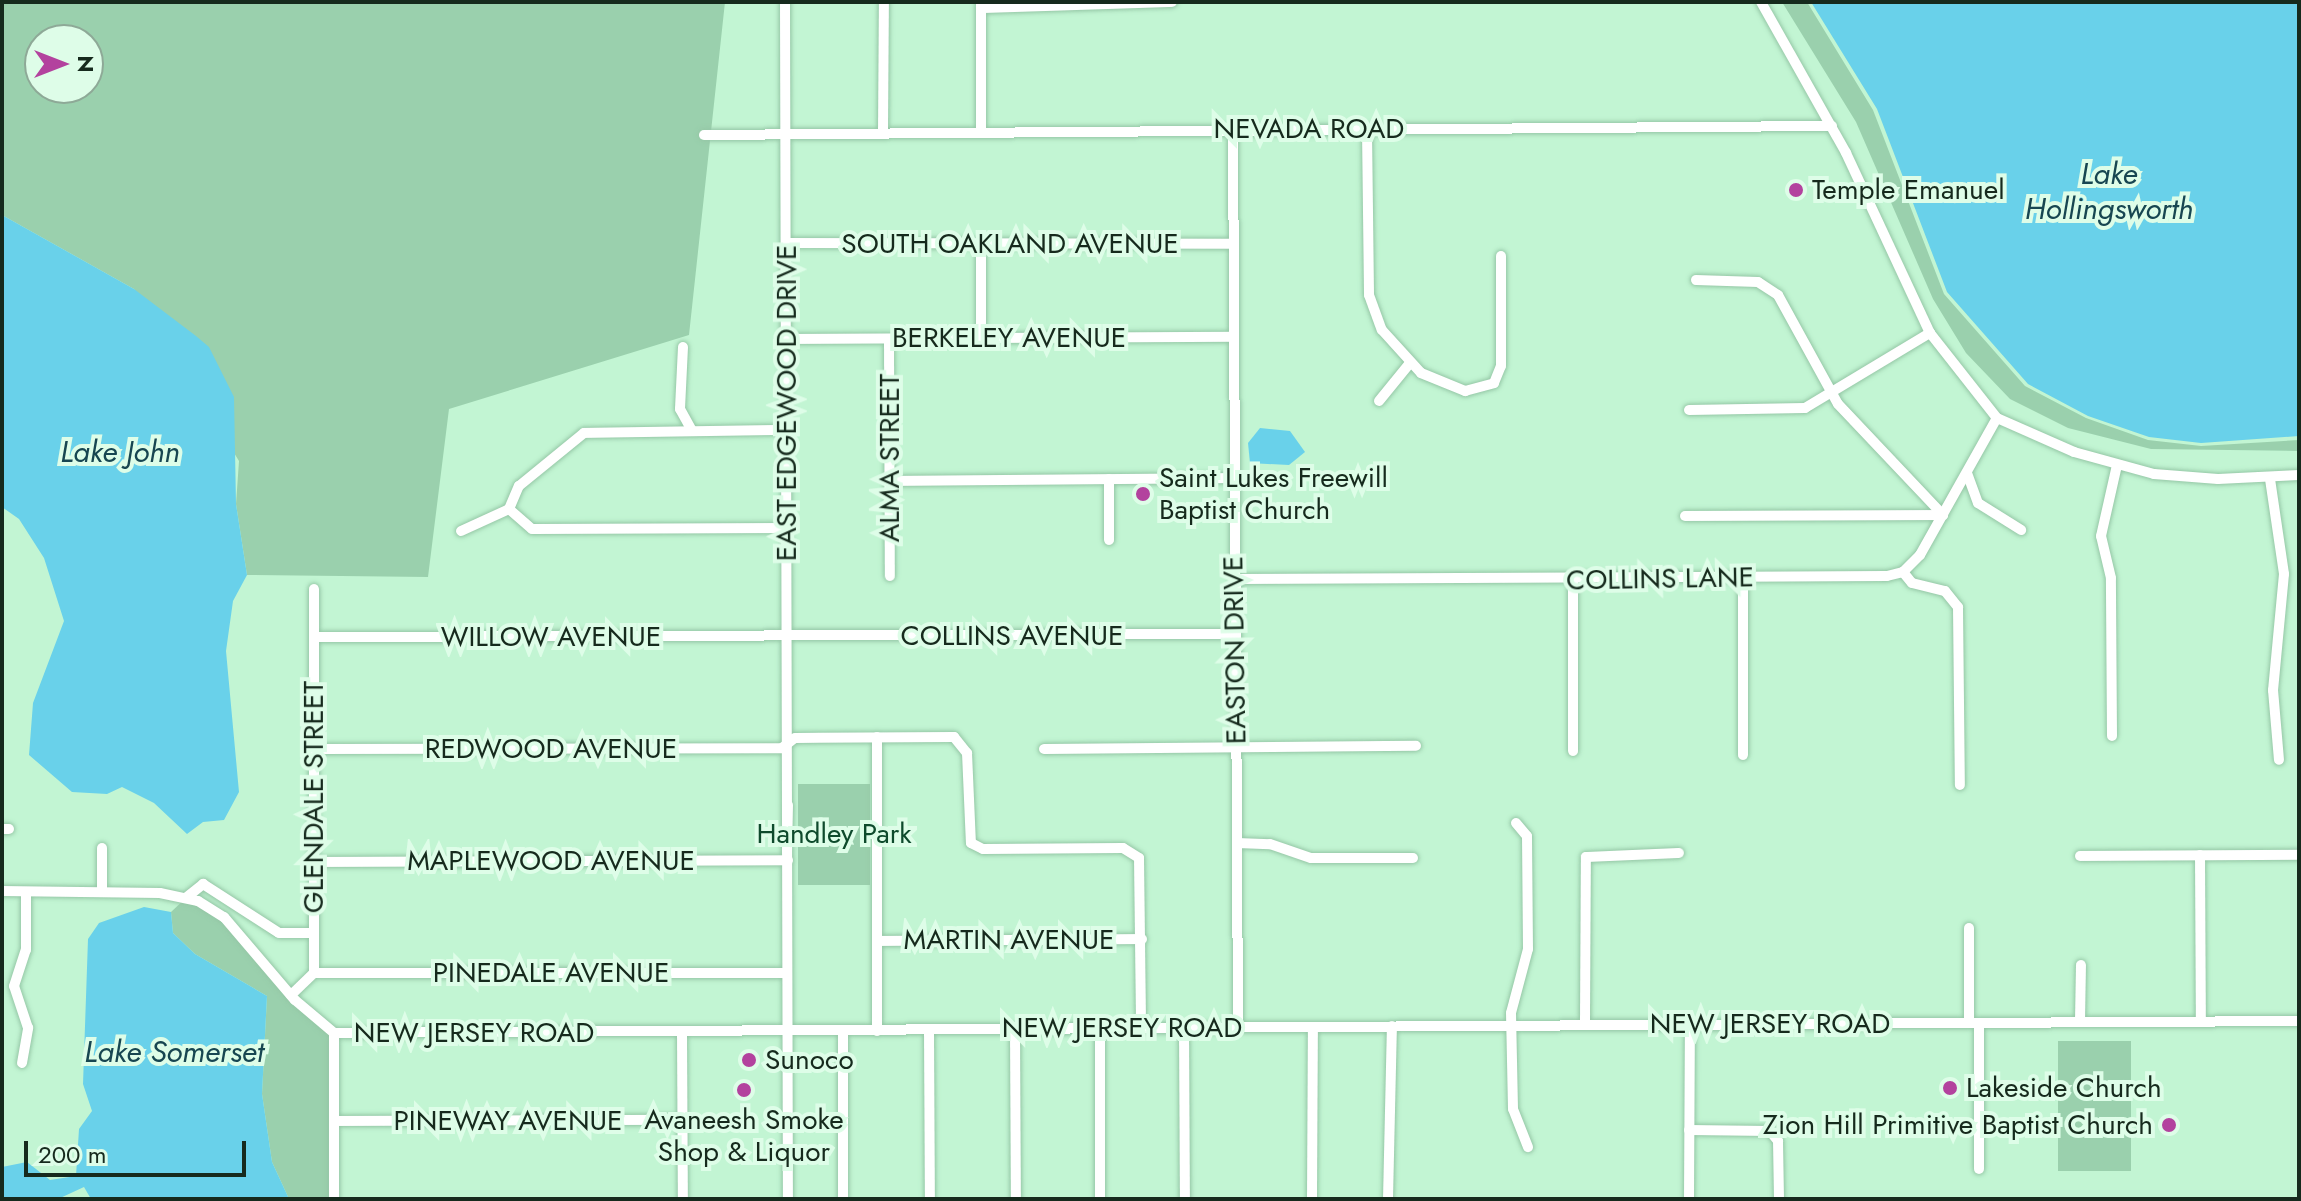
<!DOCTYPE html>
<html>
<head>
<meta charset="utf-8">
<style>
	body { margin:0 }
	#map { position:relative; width:2301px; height:1201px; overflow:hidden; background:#c2f5d3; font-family:Jost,sans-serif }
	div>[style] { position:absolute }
	.green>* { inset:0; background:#9ad0ad; transform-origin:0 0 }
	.water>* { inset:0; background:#69d1ea }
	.roads { filter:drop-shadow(0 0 2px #95c7a6) drop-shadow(0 0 2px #95c7a6) }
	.minor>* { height:10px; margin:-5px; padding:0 5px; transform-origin:5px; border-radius:5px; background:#fff }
	.dots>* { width:22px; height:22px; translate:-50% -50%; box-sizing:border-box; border:4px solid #defde8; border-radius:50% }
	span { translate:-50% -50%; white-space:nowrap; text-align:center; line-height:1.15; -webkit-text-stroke:8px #defde8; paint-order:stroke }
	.street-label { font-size:28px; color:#162a1d }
	.poi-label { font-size:28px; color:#162a1d }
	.left { translate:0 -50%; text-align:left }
	.right { translate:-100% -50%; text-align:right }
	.park-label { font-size:28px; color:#0e4a2c }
	.water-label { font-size:30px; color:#174651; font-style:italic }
	.frame { position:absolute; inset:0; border:4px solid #162a1d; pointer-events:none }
	.north { position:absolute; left:24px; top:24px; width:80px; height:80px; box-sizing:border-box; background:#defde8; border:2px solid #8ea997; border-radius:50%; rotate:90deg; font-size:22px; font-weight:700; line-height:32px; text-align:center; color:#162a1d }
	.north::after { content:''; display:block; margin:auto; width:28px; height:36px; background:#b3429e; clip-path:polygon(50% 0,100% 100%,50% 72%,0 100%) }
	.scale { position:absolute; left:24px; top:1141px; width:222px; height:36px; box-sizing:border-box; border:4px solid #162a1d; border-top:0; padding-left:10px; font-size:24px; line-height:28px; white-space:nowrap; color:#162a1d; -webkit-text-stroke:6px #defde8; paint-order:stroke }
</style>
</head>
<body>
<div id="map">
	<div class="green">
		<i style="clip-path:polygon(evenodd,2px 2px,725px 2px,689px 335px,449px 409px,428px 577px,247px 575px,236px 504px,239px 461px,134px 289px,2px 215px,2px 2px,40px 40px,88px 40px,88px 88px,40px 88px,40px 40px)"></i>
		<i style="clip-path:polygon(1782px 2px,1807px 2px,1873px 110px,1944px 294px,2025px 386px,2086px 418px,2148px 440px,2201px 446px,2299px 440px,2299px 451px,2151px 449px,2068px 428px,2010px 399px,1966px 353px,1933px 299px,1856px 122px)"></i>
		<i style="left:798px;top:784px;width:72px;height:101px"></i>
		<i style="clip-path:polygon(187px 897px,212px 908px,334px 1033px,334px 1199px,289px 1199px,272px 1162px,262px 1094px,267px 996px,195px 954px,173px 933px,171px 912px)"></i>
		<i style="left:2058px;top:1041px;width:73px;height:130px"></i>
	</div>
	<div class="water">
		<i style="clip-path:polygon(1811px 2px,2299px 2px,2299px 436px,2201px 443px,2149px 437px,2088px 416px,2028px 384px,1947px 292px,1877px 109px)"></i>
		<i style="clip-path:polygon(2px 215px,134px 289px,196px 336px,209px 347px,234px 397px,236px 504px,247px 575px,233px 601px,226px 651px,239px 792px,224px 820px,203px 822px,187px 834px,154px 803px,122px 787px,107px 794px,72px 792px,29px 755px,33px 703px,64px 621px,44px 558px,19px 519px,2px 507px)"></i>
		<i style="clip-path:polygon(1260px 428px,1290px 431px,1305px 452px,1289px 465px,1250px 463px,1248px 443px)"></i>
		<i style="clip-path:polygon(144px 907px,171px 912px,173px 933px,195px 954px,267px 996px,262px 1094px,272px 1162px,289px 1199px,91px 1199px,84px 1187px,58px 1199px,2px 1199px,2px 1167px,27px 1162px,50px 1180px,76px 1176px,79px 1129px,92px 1111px,83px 1084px,88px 939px,99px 923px)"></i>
	</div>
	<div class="roads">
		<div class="minor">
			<i style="left:785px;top:2px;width:1197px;rotate:89.86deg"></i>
			<i style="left:1761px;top:2px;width:173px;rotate:60.6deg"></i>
			<i style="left:1846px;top:153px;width:199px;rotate:65deg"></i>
			<i style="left:1930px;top:333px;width:108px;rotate:51.8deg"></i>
			<i style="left:1997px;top:418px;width:84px;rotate:23.8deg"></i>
			<i style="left:2074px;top:452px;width:83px;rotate:15.4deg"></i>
			<i style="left:2154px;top:474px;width:64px;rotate:4.5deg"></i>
			<i style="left:2218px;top:479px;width:81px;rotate:-2.8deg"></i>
			<i style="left:981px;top:8px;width:191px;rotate:-1.8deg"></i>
			<i style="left:1233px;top:129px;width:898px;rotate:89.68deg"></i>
			<i style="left:981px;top:130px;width:126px;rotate:-90deg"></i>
			<i style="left:1367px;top:130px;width:165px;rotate:89.3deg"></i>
			<i style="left:1369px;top:295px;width:37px;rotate:70deg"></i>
			<i style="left:1382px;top:330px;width:58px;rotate:47.8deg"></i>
			<i style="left:1421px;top:373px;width:48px;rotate:22.2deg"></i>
			<i style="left:1465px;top:391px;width:30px;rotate:-15deg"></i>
			<i style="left:1494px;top:383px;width:18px;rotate:-68deg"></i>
			<i style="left:1501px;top:366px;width:110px;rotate:-90deg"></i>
			<i style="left:883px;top:131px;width:129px;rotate:-89.6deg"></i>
			<i style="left:704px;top:135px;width:1128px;rotate:-0.46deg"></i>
			<i style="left:786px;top:243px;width:448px;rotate:0.1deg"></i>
			<i style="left:1696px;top:280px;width:62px;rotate:1.8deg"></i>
			<i style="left:1758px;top:282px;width:24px;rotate:33deg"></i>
			<i style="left:1778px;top:295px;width:124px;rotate:61.2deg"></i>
			<i style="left:1838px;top:404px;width:153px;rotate:46.6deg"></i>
			<i style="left:981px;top:338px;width:95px;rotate:-90deg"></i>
			<i style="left:786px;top:339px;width:447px;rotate:-0.3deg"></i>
			<i style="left:889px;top:339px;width:237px;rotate:89.8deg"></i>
			<i style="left:683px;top:347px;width:62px;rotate:92.8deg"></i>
			<i style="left:680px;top:409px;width:25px;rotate:61deg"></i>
			<i style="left:1379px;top:401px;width:49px;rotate:-50.8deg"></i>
			<i style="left:1689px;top:410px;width:116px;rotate:-1deg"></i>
			<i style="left:1805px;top:408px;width:146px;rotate:-31deg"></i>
			<i style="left:1967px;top:473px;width:32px;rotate:70deg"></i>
			<i style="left:1978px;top:503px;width:51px;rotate:32.1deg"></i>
			<i style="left:1109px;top:479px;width:61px;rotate:90deg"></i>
			<i style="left:2270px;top:479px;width:96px;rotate:81.6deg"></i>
			<i style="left:2284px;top:574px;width:117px;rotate:95.4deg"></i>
			<i style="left:2273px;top:690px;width:70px;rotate:85.1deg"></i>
			<i style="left:890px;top:481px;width:344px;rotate:-0.5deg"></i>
			<i style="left:509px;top:509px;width:25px;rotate:-67deg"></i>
			<i style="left:519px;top:486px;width:84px;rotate:-39.2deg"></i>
			<i style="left:584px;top:433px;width:202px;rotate:-0.9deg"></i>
			<i style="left:509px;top:509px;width:30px;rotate:41deg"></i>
			<i style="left:532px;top:529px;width:255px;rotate:-0.2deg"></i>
			<i style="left:1685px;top:516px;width:258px;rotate:-0.2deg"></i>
			<i style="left:461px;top:531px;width:53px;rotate:-24.6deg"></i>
			<i style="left:1903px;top:572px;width:14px;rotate:51deg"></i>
			<i style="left:1912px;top:583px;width:34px;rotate:14deg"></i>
			<i style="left:1945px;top:591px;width:21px;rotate:51deg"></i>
			<i style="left:1958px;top:607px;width:178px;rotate:89.4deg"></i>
			<i style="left:1235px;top:579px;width:652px;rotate:-0.26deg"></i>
			<i style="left:1887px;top:576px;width:16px;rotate:-14deg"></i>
			<i style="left:1903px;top:572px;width:24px;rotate:-45deg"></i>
			<i style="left:1920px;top:555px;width:157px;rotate:-60.7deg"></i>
			<i style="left:1573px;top:579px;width:172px;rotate:90deg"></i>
			<i style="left:314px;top:637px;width:922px;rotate:-0.19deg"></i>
			<i style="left:2112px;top:736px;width:158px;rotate:-90.4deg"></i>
			<i style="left:2111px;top:578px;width:43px;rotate:-103.4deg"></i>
			<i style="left:2101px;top:536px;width:73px;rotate:-77.3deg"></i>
			<i style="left:877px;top:737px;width:294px;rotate:90deg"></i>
			<i style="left:313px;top:749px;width:469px;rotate:-0.1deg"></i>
			<i style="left:782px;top:748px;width:16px;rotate:-38deg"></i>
			<i style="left:795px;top:738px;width:159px;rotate:-0.4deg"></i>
			<i style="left:954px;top:737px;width:21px;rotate:51deg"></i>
			<i style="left:967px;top:753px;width:90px;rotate:87.5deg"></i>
			<i style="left:971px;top:843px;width:13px;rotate:27deg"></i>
			<i style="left:983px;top:849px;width:140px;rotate:-0.4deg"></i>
			<i style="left:1123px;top:848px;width:19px;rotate:32deg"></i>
			<i style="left:1139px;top:858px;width:169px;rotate:89.3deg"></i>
			<i style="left:1044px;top:749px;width:372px;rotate:-0.5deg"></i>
			<i style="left:1743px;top:755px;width:177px;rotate:-90deg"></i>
			<i style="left:1516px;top:823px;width:17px;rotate:50deg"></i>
			<i style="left:1527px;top:836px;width:113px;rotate:89.5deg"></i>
			<i style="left:1528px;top:949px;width:66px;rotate:104.9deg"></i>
			<i style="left:1511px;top:1013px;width:96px;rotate:88.8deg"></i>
			<i style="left:1513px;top:1109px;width:41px;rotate:68.5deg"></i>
			<i style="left:2px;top:829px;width:7px"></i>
			<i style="left:1237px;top:843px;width:33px;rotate:2deg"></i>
			<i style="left:1270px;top:844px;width:43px;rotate:18.9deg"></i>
			<i style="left:1311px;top:858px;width:102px"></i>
			<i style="left:102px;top:848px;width:44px;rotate:90deg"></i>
			<i style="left:787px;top:852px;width:47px;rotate:-88.8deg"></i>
			<i style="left:2200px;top:855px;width:166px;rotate:89.7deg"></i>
			<i style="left:2080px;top:856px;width:219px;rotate:-0.3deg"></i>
			<i style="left:314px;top:862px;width:474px;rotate:-0.2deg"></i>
			<i style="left:2px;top:891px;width:158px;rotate:0.7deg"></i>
			<i style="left:160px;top:893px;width:39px;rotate:12deg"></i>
			<i style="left:198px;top:901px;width:31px;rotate:32deg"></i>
			<i style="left:224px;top:917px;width:109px;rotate:49.5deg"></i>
			<i style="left:295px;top:1000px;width:51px;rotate:40.2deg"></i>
			<i style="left:334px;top:1033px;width:1965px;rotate:-0.35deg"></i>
			<i style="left:187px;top:897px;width:21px;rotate:-39deg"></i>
			<i style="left:203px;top:884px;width:90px;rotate:32.8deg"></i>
			<i style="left:279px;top:933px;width:35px"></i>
			<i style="left:1969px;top:928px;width:95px;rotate:90deg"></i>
			<i style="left:877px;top:941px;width:265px;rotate:-0.4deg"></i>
			<i style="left:314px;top:973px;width:473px"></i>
			<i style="left:291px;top:995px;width:32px;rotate:-44deg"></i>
			<i style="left:314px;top:973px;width:384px;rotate:-90deg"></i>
			<i style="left:2080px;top:1021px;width:56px;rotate:-89deg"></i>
			<i style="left:1979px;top:1023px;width:146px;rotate:90deg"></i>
			<i style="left:1585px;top:1024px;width:167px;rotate:-89.7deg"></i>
			<i style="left:1586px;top:857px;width:93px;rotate:-2.5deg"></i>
			<i style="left:1184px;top:1027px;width:172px;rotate:89.7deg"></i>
			<i style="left:1015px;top:1029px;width:170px;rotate:89.7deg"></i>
			<i style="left:929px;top:1030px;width:169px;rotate:89.7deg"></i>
			<i style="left:682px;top:1032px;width:167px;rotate:89.7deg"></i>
			<i style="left:843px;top:1032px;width:167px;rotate:90deg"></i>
			<i style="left:334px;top:1033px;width:166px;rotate:90deg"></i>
			<i style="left:22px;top:1063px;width:36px;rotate:-80deg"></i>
			<i style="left:28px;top:1028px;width:44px;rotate:-108.4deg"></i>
			<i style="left:14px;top:986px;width:38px;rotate:-72deg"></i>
			<i style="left:26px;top:950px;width:58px;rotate:-90deg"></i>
			<i style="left:334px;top:1121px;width:349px;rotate:-0.2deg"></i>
			<i style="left:1689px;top:1130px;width:81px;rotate:0.7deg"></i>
			<i style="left:1770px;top:1131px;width:13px;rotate:51deg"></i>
			<i style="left:1778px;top:1141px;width:58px;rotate:89deg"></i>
			<i style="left:1100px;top:1199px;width:171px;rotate:-90deg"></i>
			<i style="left:1312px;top:1199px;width:172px;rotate:-89.7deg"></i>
			<i style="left:1388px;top:1199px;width:173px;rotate:-88.7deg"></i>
			<i style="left:1689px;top:1199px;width:175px;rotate:-89.7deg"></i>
		</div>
	</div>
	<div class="dots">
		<i style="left:1796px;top:190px;background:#b3429e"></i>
		<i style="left:1143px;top:494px;background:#b3429e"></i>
		<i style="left:749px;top:1060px;background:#b3429e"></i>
		<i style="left:1950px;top:1088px;background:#b3429e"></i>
		<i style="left:744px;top:1090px;background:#b3429e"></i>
		<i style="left:2169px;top:1125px;background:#b3429e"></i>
	</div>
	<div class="street-label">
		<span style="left:1309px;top:129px">NEVADA ROAD</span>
		<span style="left:1010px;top:244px">SOUTH OAKLAND AVENUE</span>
		<span style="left:1009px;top:338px">BERKELEY AVENUE</span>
		<span style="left:787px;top:403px;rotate:-90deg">EAST EDGEWOOD DRIVE</span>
		<span style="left:890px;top:458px;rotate:-90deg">ALMA STREET</span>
		<span style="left:1660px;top:579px;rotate:-1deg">COLLINS LANE</span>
		<span style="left:1012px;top:636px">COLLINS AVENUE</span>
		<span style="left:551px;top:637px">WILLOW AVENUE</span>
		<span style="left:1235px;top:650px;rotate:-91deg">EASTON DRIVE</span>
		<span style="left:551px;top:749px">REDWOOD AVENUE</span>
		<span style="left:314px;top:797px;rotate:-90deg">GLENDALE STREET</span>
		<span style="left:551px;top:861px">MAPLEWOOD AVENUE</span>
		<span style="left:1009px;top:940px">MARTIN AVENUE</span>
		<span style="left:551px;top:973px">PINEDALE AVENUE</span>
		<span style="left:1770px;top:1024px">NEW JERSEY ROAD</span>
		<span style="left:1122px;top:1028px">NEW JERSEY ROAD</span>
		<span style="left:474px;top:1033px">NEW JERSEY ROAD</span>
		<span style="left:508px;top:1121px">PINEWAY AVENUE</span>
	</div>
	<div class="poi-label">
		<span class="left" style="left:1812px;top:190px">Temple Emanuel</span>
		<span class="left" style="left:1159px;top:494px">Saint Lukes Freewill<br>Baptist Church</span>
		<span class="left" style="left:765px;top:1060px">Sunoco</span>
		<span class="left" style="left:1966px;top:1088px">Lakeside Church</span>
		<span style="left:744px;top:1136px">Avaneesh Smoke<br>Shop &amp; Liquor</span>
		<span class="right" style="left:2153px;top:1125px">Zion Hill Primitive Baptist Church</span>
	</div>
	<div class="park-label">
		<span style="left:834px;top:834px">Handley Park</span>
	</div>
	<div class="water-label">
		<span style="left:2109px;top:191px">Lake<br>Hollingsworth</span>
		<span style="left:120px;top:452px">Lake John</span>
		<span style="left:174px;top:1052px">Lake Somerset</span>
	</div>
	<div class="frame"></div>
	<div class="north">N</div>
	<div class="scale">200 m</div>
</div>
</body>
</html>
